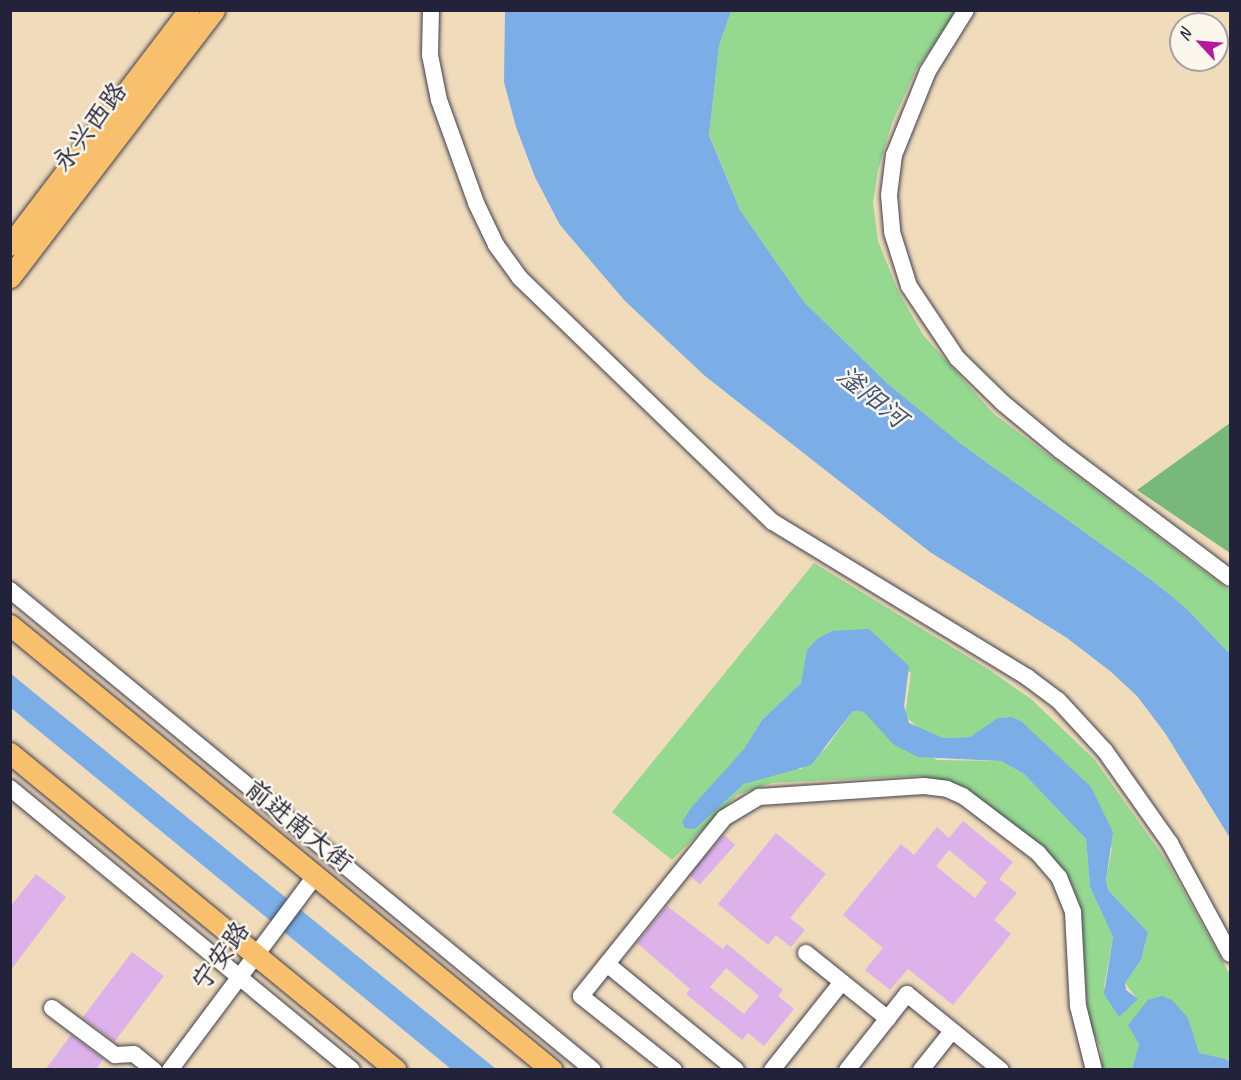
<!DOCTYPE html>
<html>
<head>
<meta charset="utf-8">
<style>
	body { margin:0 }
	#map { position:relative; width:1241px; height:1080px; overflow:hidden; background:#f0dcbb; font-family:Caveat,"LXGW WenKai TC",sans-serif }
	div>[style] { position:absolute }
	.green>* { inset:0; background:#95d890 }
	.forest>* { inset:0; background:#78b87a }
	.water>* { inset:0; background:#7bade7 }
	.building>* { inset:0; background:#ddb2ea; transform-origin:0 0 }
	.roads { filter:drop-shadow(0 0 2px #413e4e) drop-shadow(0 0 2px #413e4e) }
	.minor>* { height:16px; margin:-8px; padding:0 8px; transform-origin:8px; border-radius:8px; background:#fff }
	.major>* { height:21px; margin:-10.5px; padding:0 10.5px; transform-origin:10.5px; border-radius:10.5px; background:#f8bf6c }
	span { translate:-50% -50%; white-space:nowrap; text-align:center; line-height:1.15; -webkit-text-stroke:5px #fbf7ec; paint-order:stroke }
	.street-label { font-size:26px; color:#22223b }
	.water-label { font-size:27px; color:#415377; font-style:italic }
	.frame { position:absolute; inset:0; border:12px solid #22223b; pointer-events:none }
	.north { position:absolute; left:1169px; top:12px; width:60px; height:60px; box-sizing:border-box; background:#fbf7ec; border:2px solid #a4a2a5; border-radius:50%; rotate:296deg; font-size:16px; font-weight:700; line-height:24px; text-align:center; color:#22223b }
	.north::after { content:''; display:block; margin:auto; width:21px; height:27px; background:#b5179e; clip-path:polygon(50% 0,100% 100%,50% 72%,0 100%) }
</style>
</head>
<body>
<div id="map">
	<div class="green">
		<i style="clip-path:polygon(731px 11px,957px 11px,916px 70px,892px 123px,878px 171px,873px 203px,878px 241px,898px 291px,923px 335px,994px 414px,1230px 591px,1230px 654px,1186px 608px,1153px 581px,961px 444px,887px 383px,804px 302px,740px 210px,709px 134px,719px 46px)"></i>
		<i style="clip-path:polygon(evenodd,814px 563px,988px 669px,1031px 699px,1094px 759px,1166px 860px,1230px 975px,1230px 1062px,1199px 1053px,1192px 1040px,1132px 1029px,1139px 1044px,1132px 1069px,1102px 1069px,1101px 1048px,1089px 1024px,1080px 905px,1073px 887px,967px 789px,956px 784px,918px 776px,772px 783px,737px 795px,672px 860px,612px 812px,814px 563px,806px 658px,911px 672px,905px 716px,922px 731px,943px 738px,970px 737px,1005px 717px,1021px 721px,1112px 848px,1106px 880px,1108px 890px,1148px 932px,1141px 960px,1125px 983px,1138px 1000px,1104px 987px,1113px 937px,1090px 887px,1086px 839px,1024px 774px,1001px 761px,937px 760px,864px 712px,853px 711px,826px 748px,801px 769px,787px 769px,744px 784px,695px 829px,762px 720px,801px 683px,806px 658px)"></i>
	</div>
	<div class="forest">
		<i style="clip-path:polygon(1230px 423px,1230px 553px,1137px 490px)"></i>
	</div>
	<div class="water">
		<i style="clip-path:polygon(505px 11px,731px 11px,719px 46px,709px 135px,740px 210px,804px 302px,887px 383px,961px 444px,1153px 581px,1186px 608px,1230px 654px,1230px 838px,1165px 733px,1137px 696px,1110px 671px,1067px 638px,930px 552px,705px 376px,625px 301px,560px 225px,535px 177px,516px 127px,504px 82px)"></i>
		<i style="clip-path:polygon(869px 629px,909px 666px,904px 706px,909px 723px,943px 738px,970px 737px,998px 718px,1011px 717px,1021px 721px,1091px 787px,1113px 832px,1106px 880px,1108px 890px,1148px 932px,1141px 960px,1125px 983px,1126px 990px,1138px 999px,1119px 1017px,1104px 994px,1113px 937px,1090px 887px,1086px 839px,1024px 774px,1001px 761px,918px 757px,893px 744px,864px 712px,853px 711px,811px 765px,744px 784px,695px 829px,685px 828px,682px 822px,691px 808px,744px 749px,762px 720px,801px 683px,807px 650px,817px 639px,832px 631px)"></i>
		<i style="clip-path:polygon(10px 673px,496px 1069px,451px 1069px,11px 708px)"></i>
		<i style="clip-path:polygon(1162px 996px,1172px 1000px,1188px 1018px,1199px 1053px,1225px 1059px,1230px 1062px,1230px 1069px,1132px 1069px,1139px 1044px,1128px 1025px,1148px 1000px)"></i>
	</div>
	<div class="building">
		<i style="clip-path:polygon(evenodd,963px 821px,1013px 862px,999px 879px,1017px 893px,994px 920px,1011px 934px,953px 1005px,908px 969px,890px 990px,865px 970px,883px 948px,843px 915px,901px 844px,914px 855px,937px 827px,949px 838px,963px 821px,949px 850px,987px 882px,975px 898px,936px 866px,949px 850px)"></i>
		<i style="clip-path:polygon(776px 833px,826px 874px,790px 918px,805px 930px,791px 947px,776px 935px,768px 945px,718px 904px)"></i>
		<i style="left:724px;top:835px;width:15px;height:53px;rotate:42deg"></i>
		<i style="clip-path:polygon(36px 874px,66px 897px,10px 971px,10px 907px)"></i>
		<i style="clip-path:polygon(evenodd,667px 906px,723px 949px,727px 944px,783px 990px,778px 996px,794px 1009px,764px 1046px,748px 1033px,742px 1040px,686px 994px,690px 989px,637px 943px,667px 906px,726px 968px,759px 996px,744px 1014px,710px 987px,726px 968px)"></i>
		<i style="left:132px;top:952px;width:40px;height:82px;rotate:37deg"></i>
		<i style="clip-path:polygon(71px 1035px,103px 1059px,96px 1070px,45px 1070px)"></i>
	</div>
	<div class="roads">
		<div class="minor">
			<i style="left:431px;top:10px;width:45px;rotate:91.3deg"></i>
			<i style="left:430px;top:55px;width:46px;rotate:78.7deg"></i>
			<i style="left:439px;top:100px;width:109px;rotate:70.2deg"></i>
			<i style="left:476px;top:203px;width:47px;rotate:64.5deg"></i>
			<i style="left:496px;top:245px;width:41px;rotate:54deg"></i>
			<i style="left:520px;top:278px;width:351px;rotate:44deg"></i>
			<i style="left:773px;top:522px;width:298px;rotate:31.4deg"></i>
			<i style="left:1027px;top:677px;width:39px;rotate:37deg"></i>
			<i style="left:1058px;top:700px;width:69px;rotate:47.3deg"></i>
			<i style="left:1105px;top:751px;width:113px;rotate:54.8deg"></i>
			<i style="left:1170px;top:843px;width:126px;rotate:61.6deg"></i>
			<i style="left:966px;top:10px;width:72px;rotate:121.9deg"></i>
			<i style="left:928px;top:71px;width:91px;rotate:112deg"></i>
			<i style="left:894px;top:155px;width:40px;rotate:97.1deg"></i>
			<i style="left:889px;top:195px;width:37px;rotate:85deg"></i>
			<i style="left:892px;top:232px;width:57px;rotate:72.5deg"></i>
			<i style="left:909px;top:286px;width:87px;rotate:56.3deg"></i>
			<i style="left:957px;top:358px;width:64px;rotate:44.4deg"></i>
			<i style="left:1003px;top:403px;width:75px;rotate:39.6deg"></i>
			<i style="left:1061px;top:451px;width:211px;rotate:36.9deg"></i>
			<i style="left:10px;top:590px;width:755px;rotate:39.47deg"></i>
			<i style="left:10px;top:788px;width:443px;rotate:39.5deg"></i>
			<i style="left:806px;top:953px;width:105px;rotate:38.8deg"></i>
			<i style="left:607px;top:964px;width:167px;rotate:39.4deg"></i>
			<i style="left:52px;top:1008px;width:79px;rotate:36.7deg"></i>
			<i style="left:115px;top:1055px;width:19px;rotate:-3deg"></i>
			<i style="left:134px;top:1054px;width:26px;rotate:39deg"></i>
			<i style="left:170px;top:1070px;width:244px;rotate:-53.2deg"></i>
			<i style="left:674px;top:1070px;width:119px;rotate:-141.5deg"></i>
			<i style="left:581px;top:996px;width:228px;rotate:-51.2deg"></i>
			<i style="left:724px;top:818px;width:41px;rotate:-31deg"></i>
			<i style="left:759px;top:797px;width:165px;rotate:-3.8deg"></i>
			<i style="left:924px;top:786px;width:23px;rotate:7deg"></i>
			<i style="left:947px;top:789px;width:17px;rotate:24deg"></i>
			<i style="left:963px;top:796px;width:94px;rotate:37.2deg"></i>
			<i style="left:1038px;top:853px;width:32px;rotate:49deg"></i>
			<i style="left:1059px;top:877px;width:38px;rotate:68deg"></i>
			<i style="left:1073px;top:912px;width:94px;rotate:87deg"></i>
			<i style="left:1078px;top:1006px;width:66px;rotate:76deg"></i>
			<i style="left:772px;top:1070px;width:112px;rotate:-51.5deg"></i>
			<i style="left:847px;top:1070px;width:97px;rotate:-51.7deg"></i>
			<i style="left:907px;top:994px;width:121px;rotate:39deg"></i>
			<i style="left:921px;top:1070px;width:50px;rotate:-51.5deg"></i>
		</div>
		<div class="major">
			<i style="left:10px;top:245px;width:295px;rotate:-52.7deg"></i>
			<i style="left:10px;top:277px;width:336px;rotate:-52.6deg"></i>
			<i style="left:10px;top:625px;width:701px;rotate:39.39deg"></i>
			<i style="left:10px;top:753px;width:499px;rotate:39.4deg"></i>
		</div>
	</div>
	<div class="street-label">
		<span style="left:90px;top:127px;rotate:-53deg">永兴西路</span>
		<span style="left:299px;top:826px;rotate:39deg">前进南大街</span>
		<span style="left:221px;top:956px;rotate:-54deg">宁安路</span>
	</div>
	<div class="water-label">
		<span style="left:872px;top:397px;rotate:39deg">滏阳河</span>
	</div>
	<div class="frame"></div>
	<div class="north">N</div>
</div>
</body>
</html>
